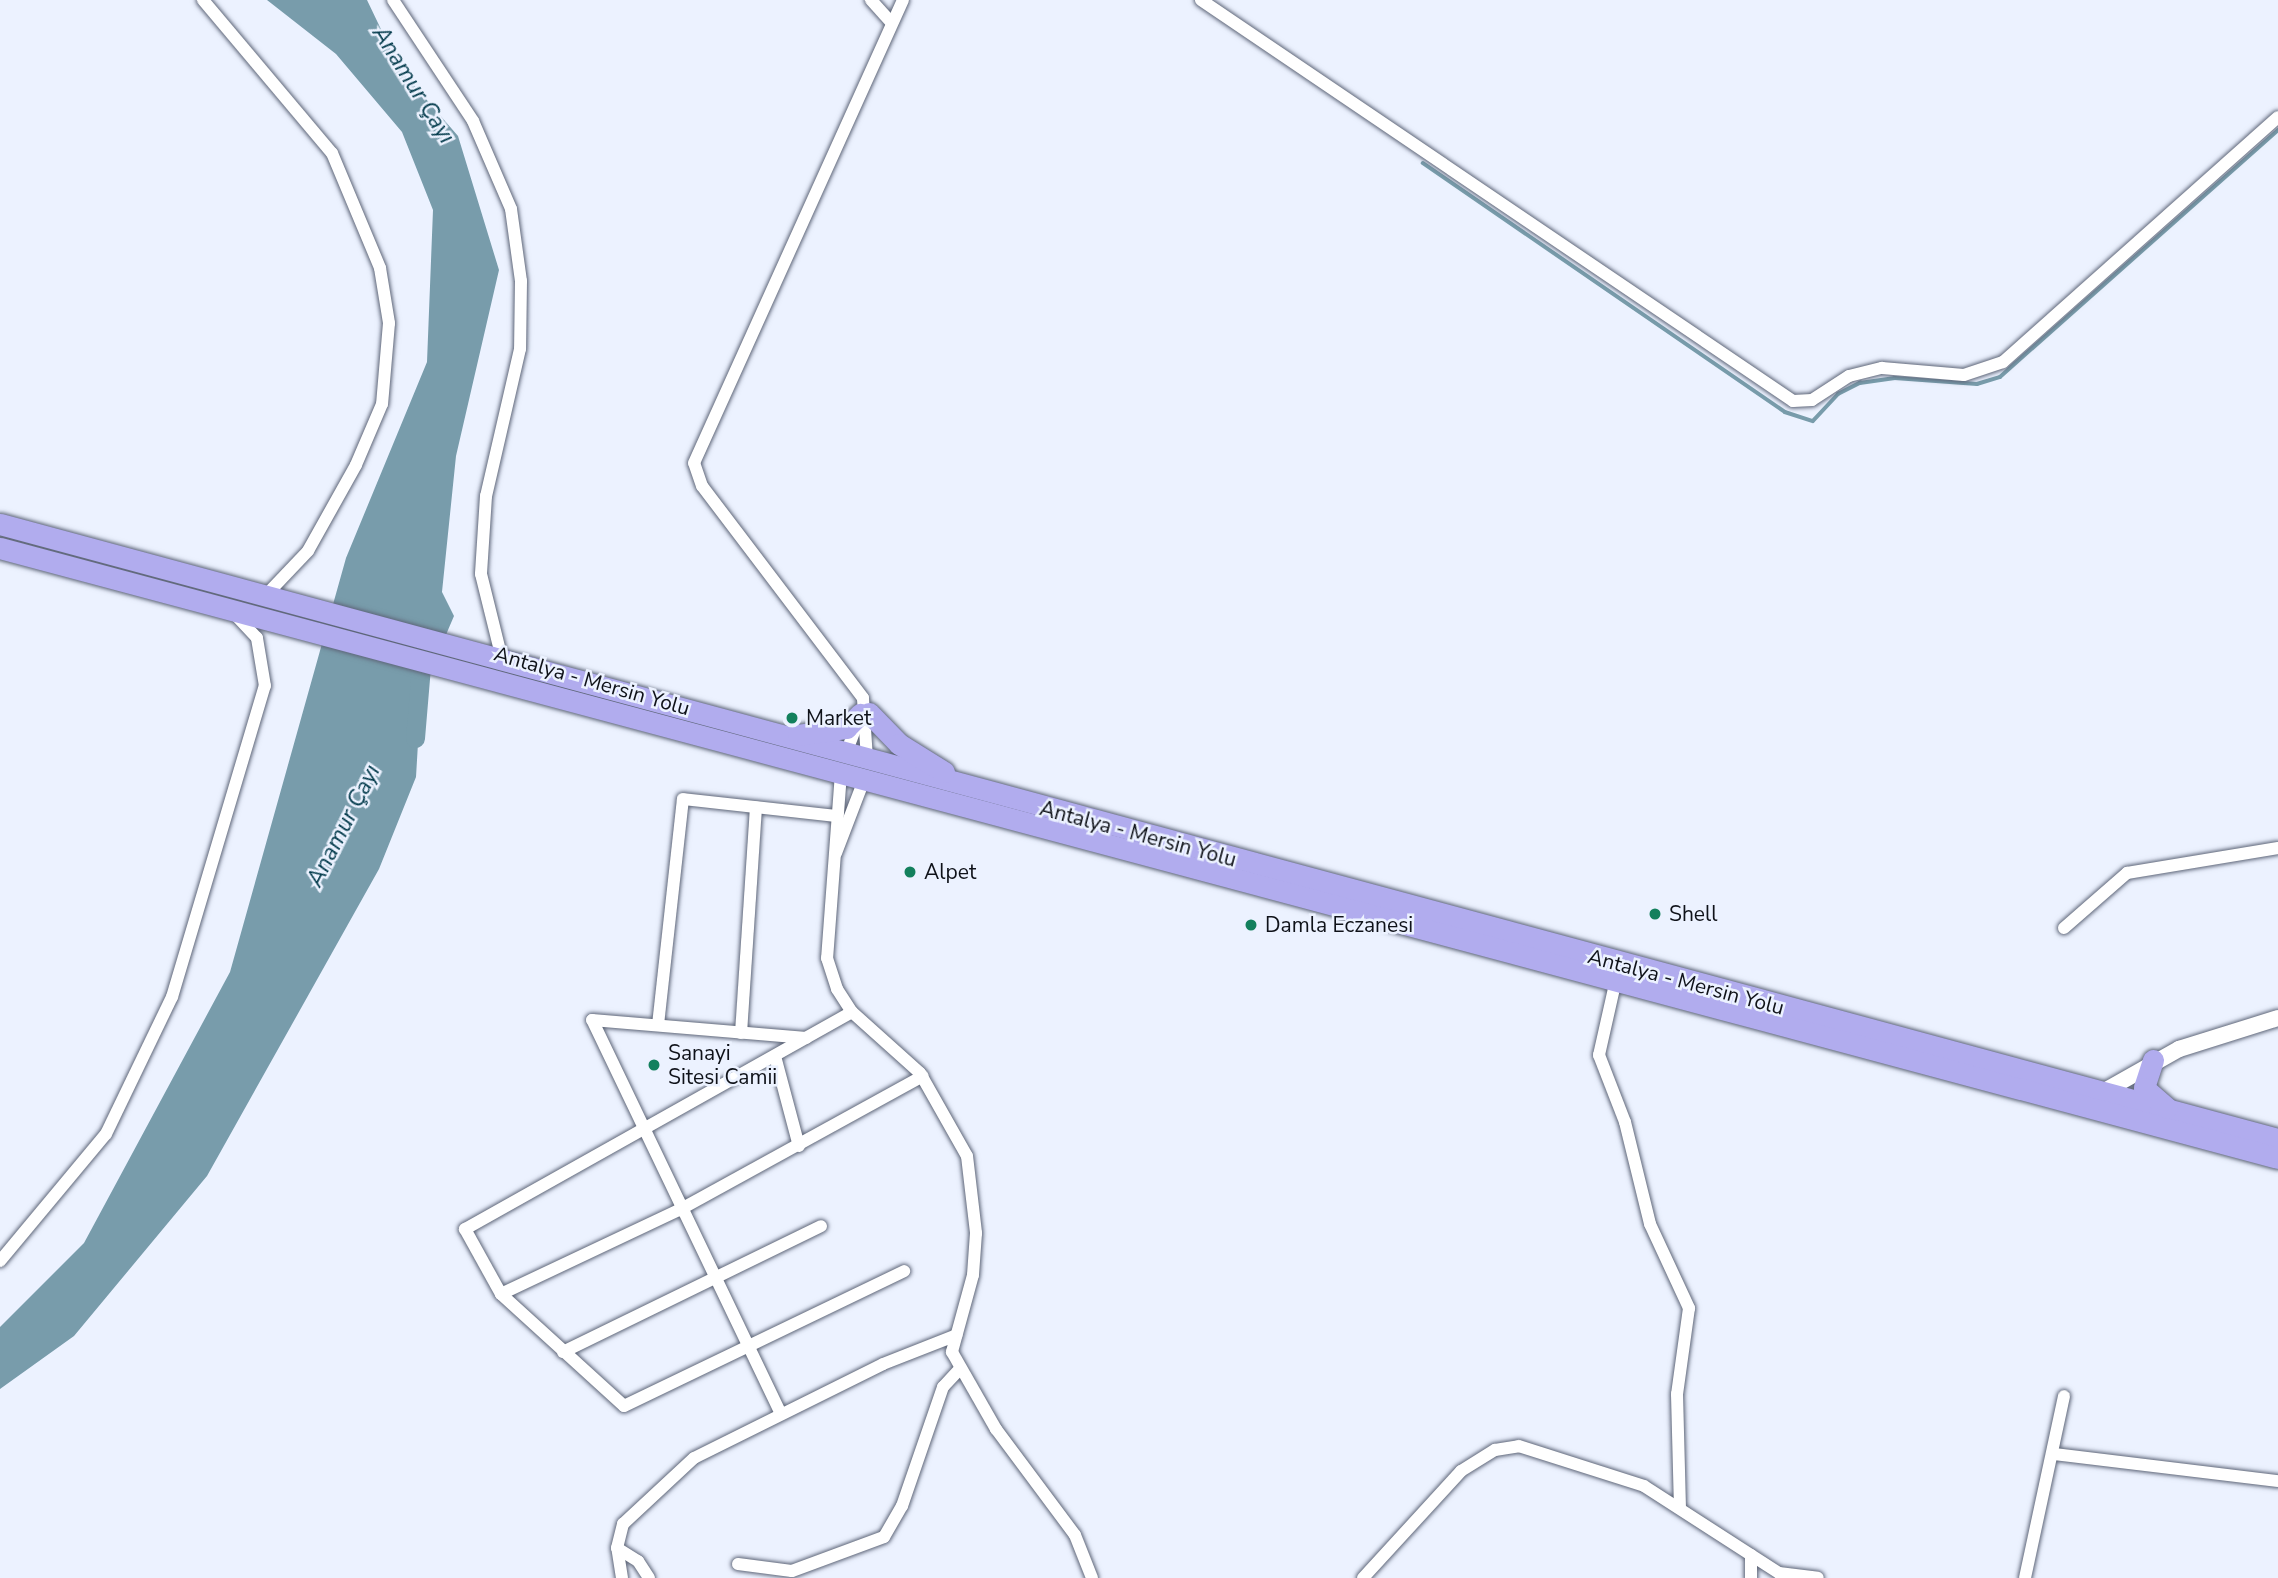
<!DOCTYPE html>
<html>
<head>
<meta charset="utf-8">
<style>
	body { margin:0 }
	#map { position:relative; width:2278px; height:1578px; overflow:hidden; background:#ecf2ff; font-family:"Nunito Sans",sans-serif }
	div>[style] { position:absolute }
	.water>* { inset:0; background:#789cab }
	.stream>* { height:3.5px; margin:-1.75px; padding:0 1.75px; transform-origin:1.75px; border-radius:1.75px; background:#789cab }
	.river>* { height:19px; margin:-9.5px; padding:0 9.5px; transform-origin:9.5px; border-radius:9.5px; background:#789cab }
	.roads { filter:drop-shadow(0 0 2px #5e6679) drop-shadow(0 0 2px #5e6679) }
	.street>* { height:12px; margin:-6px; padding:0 6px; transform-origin:6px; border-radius:6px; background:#fff }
	.secondary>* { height:16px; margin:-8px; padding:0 8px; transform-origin:8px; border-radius:8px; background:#fff }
	.highway>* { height:21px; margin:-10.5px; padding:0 10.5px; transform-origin:10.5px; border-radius:10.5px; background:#b1acee }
	.dots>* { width:19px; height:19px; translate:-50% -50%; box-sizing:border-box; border:4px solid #ecf2ff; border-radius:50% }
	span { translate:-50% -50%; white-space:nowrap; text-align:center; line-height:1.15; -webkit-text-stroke:5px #ecf2ff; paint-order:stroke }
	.street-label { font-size:21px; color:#0f1219 }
	.poi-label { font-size:21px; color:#0f1219 }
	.left { translate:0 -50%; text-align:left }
	.water-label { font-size:23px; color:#023a4b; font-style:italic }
</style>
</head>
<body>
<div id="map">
	<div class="water">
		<i style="clip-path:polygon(267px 0,367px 0,400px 69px,458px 136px,499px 270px,456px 456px,442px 592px,454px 616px,421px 693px,416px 777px,379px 869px,207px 1176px,74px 1336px,0 1389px,0 1327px,84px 1243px,230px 972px,346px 558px,427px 362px,433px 210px,402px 132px,336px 54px)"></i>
	</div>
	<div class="stream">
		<i style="left:1423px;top:163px;width:439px;rotate:34.5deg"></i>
		<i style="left:1785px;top:412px;width:29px;rotate:18deg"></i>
		<i style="left:1813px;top:421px;width:37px;rotate:-47deg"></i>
		<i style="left:1838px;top:394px;width:25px;rotate:-27deg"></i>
		<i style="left:1860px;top:383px;width:35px;rotate:-8deg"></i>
		<i style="left:1895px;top:378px;width:82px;rotate:4.2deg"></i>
		<i style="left:1977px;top:384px;width:24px;rotate:-17deg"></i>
		<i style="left:2000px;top:377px;width:372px;rotate:-41.6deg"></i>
	</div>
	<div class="river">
		<i style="left:415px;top:738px;width:71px;rotate:-85.2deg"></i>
	</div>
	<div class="roads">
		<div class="street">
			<i style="left:203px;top:0;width:200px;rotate:49.9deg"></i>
			<i style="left:332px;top:153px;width:125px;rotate:67.3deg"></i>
			<i style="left:380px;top:268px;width:56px;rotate:80.7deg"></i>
			<i style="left:389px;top:323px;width:81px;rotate:94.9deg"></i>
			<i style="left:382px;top:404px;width:66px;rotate:113.1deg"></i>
			<i style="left:356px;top:465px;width:98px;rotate:119.2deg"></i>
			<i style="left:308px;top:551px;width:59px;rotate:133.6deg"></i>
			<i style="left:393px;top:0;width:145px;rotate:56.5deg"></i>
			<i style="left:473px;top:121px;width:96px;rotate:66.6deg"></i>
			<i style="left:511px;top:209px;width:73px;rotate:82.1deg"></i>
			<i style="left:521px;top:281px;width:68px;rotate:90.8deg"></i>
			<i style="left:520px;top:349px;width:151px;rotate:103deg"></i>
			<i style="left:486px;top:496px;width:78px;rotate:93.7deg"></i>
			<i style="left:481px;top:574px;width:83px;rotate:76.1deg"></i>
			<i style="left:871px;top:0;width:30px;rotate:48deg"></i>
			<i style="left:1201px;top:0;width:715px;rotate:34.11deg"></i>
			<i style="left:1793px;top:401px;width:19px;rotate:-3deg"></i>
			<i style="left:1812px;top:400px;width:44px;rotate:-33deg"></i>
			<i style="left:1849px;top:376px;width:34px;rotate:-14deg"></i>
			<i style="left:1882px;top:368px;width:82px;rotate:4.9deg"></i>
			<i style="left:1964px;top:375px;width:41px;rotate:-18.4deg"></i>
			<i style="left:2003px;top:362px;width:368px;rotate:-41.7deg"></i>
			<i style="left:846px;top:753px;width:36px;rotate:-69deg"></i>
			<i style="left:867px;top:759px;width:61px;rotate:-93.8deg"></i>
			<i style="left:863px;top:698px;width:266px;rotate:-127.2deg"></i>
			<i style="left:702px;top:486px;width:24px;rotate:-109deg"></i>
			<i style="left:694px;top:463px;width:508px;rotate:-65.71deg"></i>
			<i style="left:841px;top:773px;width:186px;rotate:94.3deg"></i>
			<i style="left:827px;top:958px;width:33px;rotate:72deg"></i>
			<i style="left:837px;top:989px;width:27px;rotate:57deg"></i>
			<i style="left:852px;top:1012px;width:91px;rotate:41.9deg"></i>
			<i style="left:920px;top:1073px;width:95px;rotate:60.5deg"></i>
			<i style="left:967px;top:1156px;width:78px;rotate:83.3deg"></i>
			<i style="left:976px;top:1233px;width:42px;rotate:94.1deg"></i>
			<i style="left:973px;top:1275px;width:80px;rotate:105.3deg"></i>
			<i style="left:952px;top:1352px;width:89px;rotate:60.3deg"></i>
			<i style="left:996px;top:1429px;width:132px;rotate:53.3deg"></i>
			<i style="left:1075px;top:1535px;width:46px;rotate:68.4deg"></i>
			<i style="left:836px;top:853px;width:78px;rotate:-69deg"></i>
			<i style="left:2064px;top:928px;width:84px;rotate:-41.1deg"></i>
			<i style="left:2127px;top:873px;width:153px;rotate:-9.4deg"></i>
			<i style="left:1615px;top:984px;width:73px;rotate:102.7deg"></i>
			<i style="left:1599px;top:1055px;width:72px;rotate:68.8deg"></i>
			<i style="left:1625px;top:1122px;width:105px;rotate:76.2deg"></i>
			<i style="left:1650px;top:1224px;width:93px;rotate:65.1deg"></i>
			<i style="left:1689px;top:1308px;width:87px;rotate:97.9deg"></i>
			<i style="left:1677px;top:1394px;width:112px;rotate:88.5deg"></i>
			<i style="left:852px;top:1012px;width:444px;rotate:150.7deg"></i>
			<i style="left:465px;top:1229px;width:74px;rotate:61deg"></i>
			<i style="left:501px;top:1294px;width:166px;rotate:42.3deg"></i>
			<i style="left:624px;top:1406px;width:311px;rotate:-25.7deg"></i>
			<i style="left:658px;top:1025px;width:227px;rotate:-83.7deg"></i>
			<i style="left:683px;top:799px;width:155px;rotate:6.3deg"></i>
			<i style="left:741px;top:1033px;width:226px;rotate:-86.2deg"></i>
			<i style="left:775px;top:1056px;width:93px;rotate:75.1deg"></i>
			<i style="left:0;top:1261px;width:165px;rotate:-50.2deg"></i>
			<i style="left:106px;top:1134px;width:152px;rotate:-64.3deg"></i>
			<i style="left:172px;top:997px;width:325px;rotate:-73.4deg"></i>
			<i style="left:265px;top:686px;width:49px;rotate:-99.5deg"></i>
			<i style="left:257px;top:638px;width:34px;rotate:-133deg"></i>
			<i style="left:501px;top:1294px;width:197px;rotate:-25.3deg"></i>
			<i style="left:679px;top:1210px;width:278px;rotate:-28.8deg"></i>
			<i style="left:563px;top:1352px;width:287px;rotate:-26deg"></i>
			<i style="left:781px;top:1414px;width:437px;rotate:-115.6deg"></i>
			<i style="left:592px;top:1020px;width:215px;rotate:4.8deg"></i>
			<i style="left:2054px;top:1454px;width:226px;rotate:6.9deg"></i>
			<i style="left:617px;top:1548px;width:25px;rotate:32deg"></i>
			<i style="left:638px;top:1561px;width:20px;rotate:57deg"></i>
			<i style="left:1751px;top:1555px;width:23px;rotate:90deg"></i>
			<i style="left:738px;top:1564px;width:54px;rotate:7.4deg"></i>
			<i style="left:792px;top:1571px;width:98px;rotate:-20.3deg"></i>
			<i style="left:884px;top:1537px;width:36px;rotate:-60deg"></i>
			<i style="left:902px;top:1506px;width:126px;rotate:-71deg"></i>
			<i style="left:943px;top:1387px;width:22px;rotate:-47deg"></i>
			<i style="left:622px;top:1578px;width:30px;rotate:-99deg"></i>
			<i style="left:617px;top:1548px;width:25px;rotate:-76deg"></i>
			<i style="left:623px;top:1524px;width:97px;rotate:-42.9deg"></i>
			<i style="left:694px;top:1458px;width:211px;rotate:-26.4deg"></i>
			<i style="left:883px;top:1364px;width:79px;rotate:-21.4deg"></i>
			<i style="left:1363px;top:1578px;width:145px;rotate:-47.5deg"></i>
			<i style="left:1461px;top:1471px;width:40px;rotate:-32deg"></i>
			<i style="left:1495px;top:1450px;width:24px;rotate:-9deg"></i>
			<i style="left:1519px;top:1446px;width:131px;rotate:17.7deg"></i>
			<i style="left:1644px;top:1486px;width:161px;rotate:32.8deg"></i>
			<i style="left:1779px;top:1573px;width:39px;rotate:7deg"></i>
			<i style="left:2025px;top:1578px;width:186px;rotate:-77.9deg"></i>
		</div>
		<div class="secondary">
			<i style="left:2101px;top:1093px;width:90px;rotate:-29.4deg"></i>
			<i style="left:2179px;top:1049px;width:104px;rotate:-17.4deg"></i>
		</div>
		<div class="highway">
			<i style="left:0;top:524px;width:2360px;rotate:15.11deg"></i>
			<i style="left:0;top:548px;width:2358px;rotate:14.99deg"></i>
			<i style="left:869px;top:713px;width:43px;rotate:45.9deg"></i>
			<i style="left:899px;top:744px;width:53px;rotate:31.9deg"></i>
			<i style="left:798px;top:735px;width:49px;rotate:-8.3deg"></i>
			<i style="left:846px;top:728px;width:20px;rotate:-45deg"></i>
			<i style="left:2153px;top:1060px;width:29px;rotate:108deg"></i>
			<i style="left:2144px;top:1088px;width:30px;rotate:41deg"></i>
		</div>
	</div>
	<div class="dots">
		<i style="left:792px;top:718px;background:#13805d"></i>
		<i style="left:910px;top:872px;background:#13805d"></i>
		<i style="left:1655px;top:914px;background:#13805d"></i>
		<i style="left:1251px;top:925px;background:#13805d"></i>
		<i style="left:654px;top:1065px;background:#13805d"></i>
	</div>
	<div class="street-label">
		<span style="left:592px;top:681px;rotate:16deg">Antalya - Mersin Yolu</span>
		<span style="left:1138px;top:834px;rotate:15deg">Antalya - Mersin Yolu</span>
		<span style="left:1686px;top:982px;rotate:15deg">Antalya - Mersin Yolu</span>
	</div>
	<div class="poi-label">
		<span class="left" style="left:806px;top:718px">Market</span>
		<span class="left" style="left:924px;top:872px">Alpet</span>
		<span class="left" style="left:1669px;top:914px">Shell</span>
		<span class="left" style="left:1265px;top:925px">Damla Eczanesi</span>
		<span class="left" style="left:668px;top:1065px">Sanayi<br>Sitesi Camii</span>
	</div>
	<div class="water-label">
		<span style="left:413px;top:85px;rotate:58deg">Anamur Çayı</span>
		<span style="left:344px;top:826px;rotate:-63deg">Anamur Çayı</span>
	</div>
</div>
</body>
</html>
